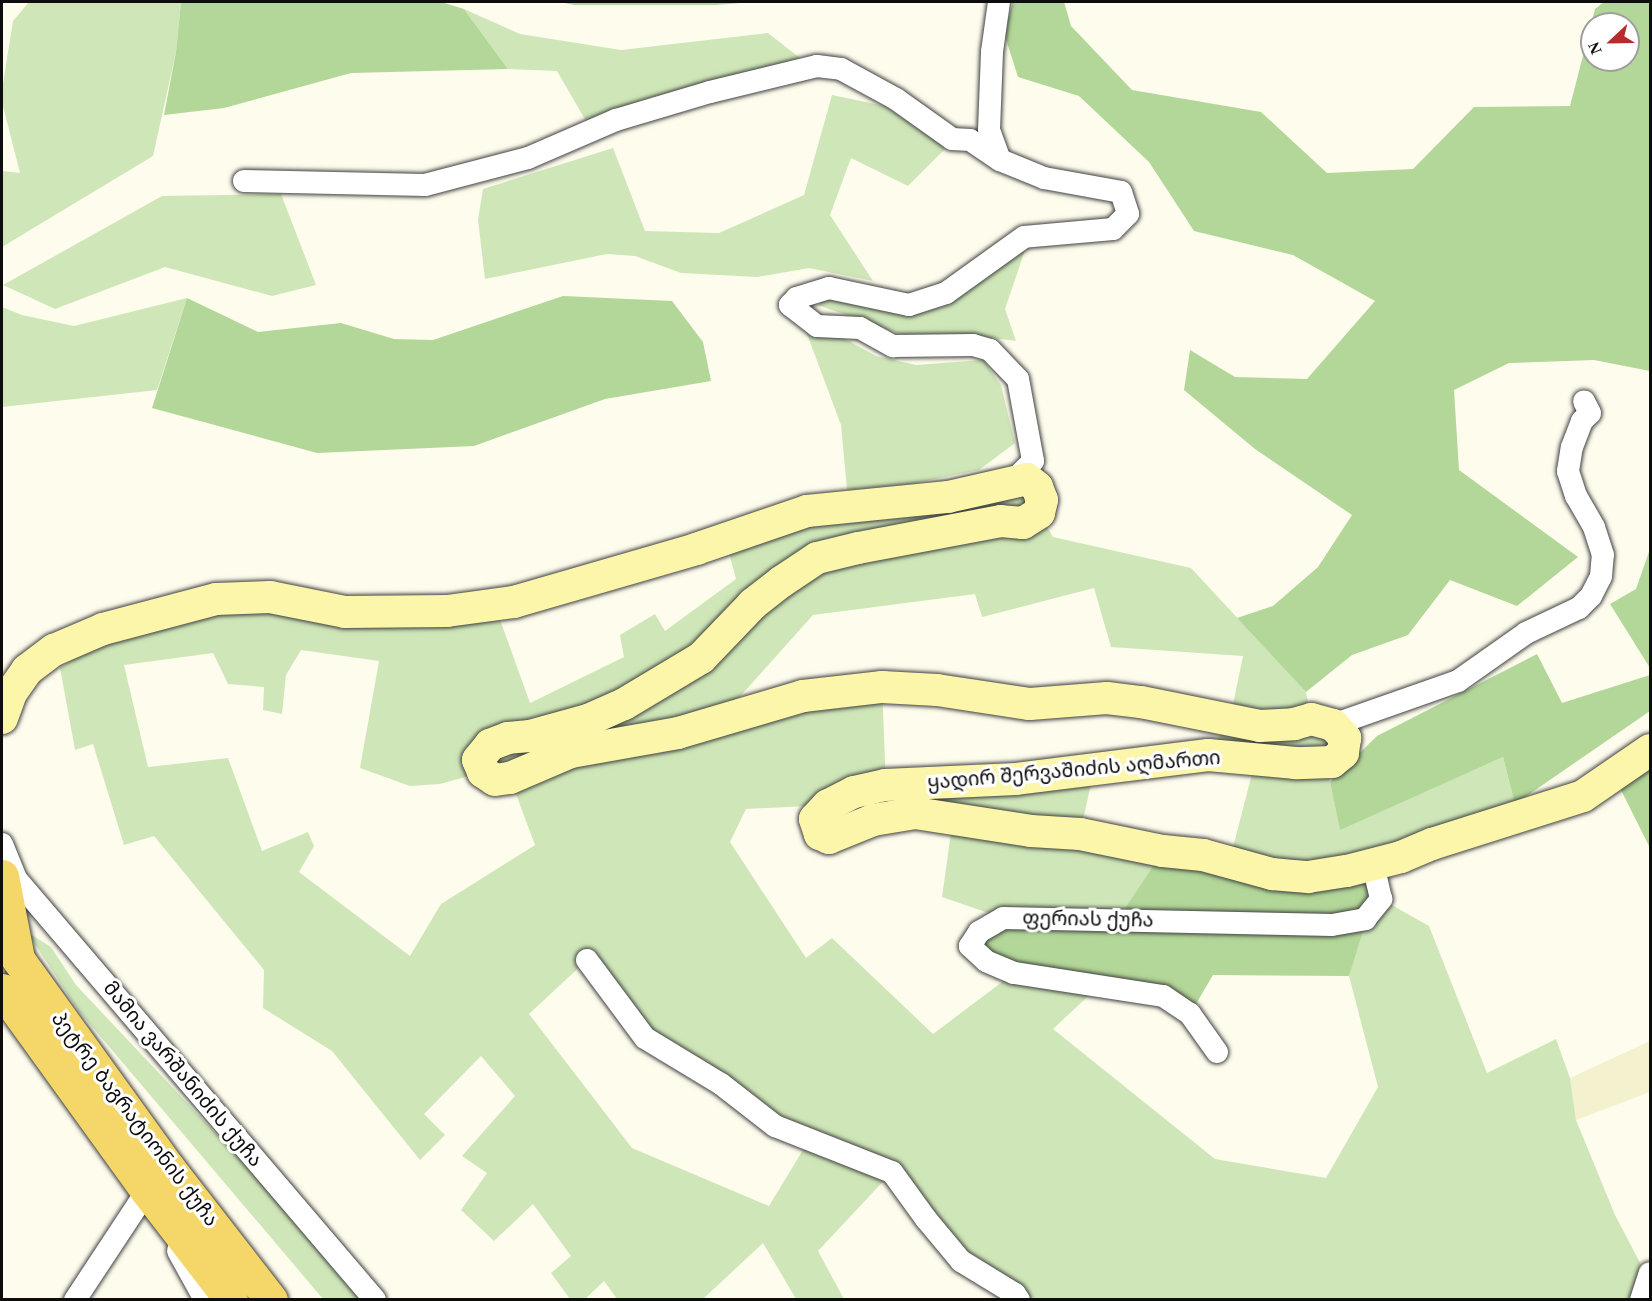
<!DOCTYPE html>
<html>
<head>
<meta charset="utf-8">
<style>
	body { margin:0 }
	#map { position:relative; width:1652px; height:1301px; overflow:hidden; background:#fefced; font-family:"Times New Roman","Noto Sans Georgian",serif }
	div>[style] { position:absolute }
	.farmland>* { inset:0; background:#f3f1ce }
	.green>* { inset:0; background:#cfe7b8 }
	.forest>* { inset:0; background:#b2d798 }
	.roads { filter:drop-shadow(0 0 2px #404040) drop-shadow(0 0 2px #404040) }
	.street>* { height:22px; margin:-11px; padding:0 11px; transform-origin:11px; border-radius:11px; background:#fff }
	.secondary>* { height:32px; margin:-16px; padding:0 16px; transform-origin:16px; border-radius:16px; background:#fcf6aa }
	.primary>* { height:33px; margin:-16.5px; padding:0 16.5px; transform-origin:16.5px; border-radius:16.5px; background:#f4d768 }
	span { translate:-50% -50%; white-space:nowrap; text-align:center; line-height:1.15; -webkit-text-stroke:6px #fff; paint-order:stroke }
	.street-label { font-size:20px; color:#0d0d0d }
	.frame { position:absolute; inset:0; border:3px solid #0d0d0d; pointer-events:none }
	.north { position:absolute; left:1580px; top:12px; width:60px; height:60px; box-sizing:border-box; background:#fff; border:2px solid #9e9e9e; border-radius:50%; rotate:248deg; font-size:16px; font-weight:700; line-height:24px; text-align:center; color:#0d0d0d }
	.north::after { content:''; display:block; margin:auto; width:21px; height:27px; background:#b82a2b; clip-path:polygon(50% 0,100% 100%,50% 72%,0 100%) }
</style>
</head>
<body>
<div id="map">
	<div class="farmland">
		<i style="clip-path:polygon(1650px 1041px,1650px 1092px,1576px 1120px,1570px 1078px)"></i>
	</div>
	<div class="green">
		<i style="clip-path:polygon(29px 2px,181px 2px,176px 52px,153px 156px,2px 247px,2px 171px,20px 173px,2px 102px,2px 90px,13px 21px)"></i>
		<i style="clip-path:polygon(464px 9px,520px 34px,621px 50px,768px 33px,800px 58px,645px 99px,586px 121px,557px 71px,508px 69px)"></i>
		<i style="clip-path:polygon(832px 95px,885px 106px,946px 148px,908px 186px,851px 158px,830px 215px,873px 281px,809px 268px,757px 277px,681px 273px,635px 256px,607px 254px,485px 279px,478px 220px,483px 189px,613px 148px,645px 231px,719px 233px,804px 195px)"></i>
		<i style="clip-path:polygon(281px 194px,316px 285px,272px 296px,165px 267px,55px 309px,3px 285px,162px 196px)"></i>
		<i style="clip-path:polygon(1025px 250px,1005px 309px,1016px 341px,970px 335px,906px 336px,818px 305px,826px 298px,901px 313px)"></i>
		<i style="clip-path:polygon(187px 298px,157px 390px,2px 407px,2px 307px,22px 315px,74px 326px)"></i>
		<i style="clip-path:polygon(807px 334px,836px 334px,876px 356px,916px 365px,983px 360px,1001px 385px,1015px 443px,979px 470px,910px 484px,847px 490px,841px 425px)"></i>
		<i style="clip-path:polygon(evenodd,1013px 481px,1039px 513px,1053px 537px,1191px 568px,1306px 692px,1311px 719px,1333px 725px,1326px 763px,1340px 829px,1503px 757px,1519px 818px,1347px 871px,1229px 863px,1256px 758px,1208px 755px,1230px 719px,1243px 656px,1111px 647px,1094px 588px,982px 617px,975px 594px,813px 615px,719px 720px,882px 687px,886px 785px,1095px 767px,1080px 833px,1163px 851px,1117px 920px,1003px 918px,942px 897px,953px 818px,839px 835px,827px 805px,746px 809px,730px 842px,806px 958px,832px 938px,933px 1034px,1014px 973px,1099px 986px,1053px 1029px,1215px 1159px,1326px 1178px,1378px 1087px,1349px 976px,1365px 919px,1381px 899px,1429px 926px,1487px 1073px,1556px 1039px,1570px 1078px,1576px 1120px,1615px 1215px,1647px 1276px,1650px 1299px,1019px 1299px,961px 1261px,891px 1173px,818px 1251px,844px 1299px,796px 1299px,763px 1243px,703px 1299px,617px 1299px,604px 1281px,585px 1299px,570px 1299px,551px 1273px,571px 1256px,533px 1204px,494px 1241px,461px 1210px,487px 1173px,462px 1156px,515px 1096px,481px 1056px,424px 1114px,445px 1135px,420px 1160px,332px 1051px,263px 1008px,264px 970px,154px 836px,124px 845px,93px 744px,75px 750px,60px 668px,109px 637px,214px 607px,498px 614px,530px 703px,624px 657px,620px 635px,655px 614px,665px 631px,736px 579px,725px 538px,1013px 481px,301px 650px,379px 661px,360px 768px,410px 786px,440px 784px,483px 772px,510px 778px,535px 845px,441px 904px,410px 956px,299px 872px,314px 846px,308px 832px,262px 851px,228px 758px,148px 767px,124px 665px,213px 653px,228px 684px,264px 687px,263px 710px,282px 714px,286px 675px,301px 650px,1013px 481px,587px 960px,645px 1038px,809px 1140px,769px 1206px,632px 1148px,529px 1014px,587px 960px)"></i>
		<i style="clip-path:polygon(27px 932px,51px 947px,76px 985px,255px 1175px,360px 1299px,323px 1299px,78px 1010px)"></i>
	</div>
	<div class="forest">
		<i style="clip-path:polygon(181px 2px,441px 2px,464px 9px,508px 69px,351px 73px,224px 108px,164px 115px,176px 52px)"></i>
		<i style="clip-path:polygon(560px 2px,754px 2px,715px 5px,574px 5px)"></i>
		<i style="clip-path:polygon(evenodd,1013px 2px,1064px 2px,1071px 26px,1132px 90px,1261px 112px,1327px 173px,1413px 169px,1474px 107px,1570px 106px,1595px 9px,1604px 2px,1650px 2px,1650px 371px,1594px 360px,1509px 363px,1454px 390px,1459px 470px,1578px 557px,1517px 606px,1450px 580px,1408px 635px,1352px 655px,1306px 692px,1237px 618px,1273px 606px,1318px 567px,1352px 515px,1255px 449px,1184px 390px,1190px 350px,1235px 377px,1307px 379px,1375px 301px,1293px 255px,1194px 231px,1149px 162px,1079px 96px,1018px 77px,1004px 33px,1013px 2px,1592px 24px,1628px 24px,1628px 60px,1592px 60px,1592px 24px)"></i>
		<i style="clip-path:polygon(563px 296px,672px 301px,703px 342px,711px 381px,605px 399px,474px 446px,317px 453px,152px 408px,187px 298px,258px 332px,341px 323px,394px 339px,433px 340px)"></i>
		<i style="clip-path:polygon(1650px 549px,1650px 668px,1610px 604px,1636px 589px)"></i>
		<i style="clip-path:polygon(1537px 654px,1562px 703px,1650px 675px,1650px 711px,1515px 804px,1503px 757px,1340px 830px,1330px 782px,1377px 736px)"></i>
		<i style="clip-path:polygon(1650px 750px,1650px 848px,1614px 776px)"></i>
		<i style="clip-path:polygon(1163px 851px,1378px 883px,1349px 976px,1213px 975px,1190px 1014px,986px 961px,979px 932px,1003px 918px,1117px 920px)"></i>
	</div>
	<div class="roads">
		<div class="street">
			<i style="left:999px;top:2px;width:50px;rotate:98deg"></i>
			<i style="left:992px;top:52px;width:78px;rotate:92.2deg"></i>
			<i style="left:989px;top:130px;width:32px;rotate:70deg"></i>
			<i style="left:244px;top:181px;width:181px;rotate:1.3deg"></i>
			<i style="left:425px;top:185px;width:106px;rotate:-14.7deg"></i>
			<i style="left:528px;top:158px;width:96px;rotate:-23.4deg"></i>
			<i style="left:616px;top:120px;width:98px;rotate:-16.6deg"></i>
			<i style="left:710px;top:92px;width:110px;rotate:-13.7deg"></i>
			<i style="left:817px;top:66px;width:24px;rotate:7deg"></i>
			<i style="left:841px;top:69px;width:63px;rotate:28.6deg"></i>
			<i style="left:896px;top:99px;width:69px;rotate:35.5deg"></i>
			<i style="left:952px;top:139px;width:18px;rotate:3deg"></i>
			<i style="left:970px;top:140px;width:36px;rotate:34deg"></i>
			<i style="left:1000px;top:160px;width:48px;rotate:22.2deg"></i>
			<i style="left:1044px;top:178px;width:78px;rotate:10.3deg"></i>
			<i style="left:1121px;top:192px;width:23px;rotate:72deg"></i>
			<i style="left:1128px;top:214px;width:21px;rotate:135deg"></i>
			<i style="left:1113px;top:229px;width:89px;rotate:174.9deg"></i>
			<i style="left:1024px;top:237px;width:96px;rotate:144.3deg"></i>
			<i style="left:946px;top:293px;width:39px;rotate:162deg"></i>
			<i style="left:909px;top:305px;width:82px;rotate:-168deg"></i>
			<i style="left:829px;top:288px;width:34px;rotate:163deg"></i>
			<i style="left:797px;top:298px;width:10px;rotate:135deg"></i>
			<i style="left:790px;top:305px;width:34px;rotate:38deg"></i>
			<i style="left:817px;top:326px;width:43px;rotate:2.7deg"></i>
			<i style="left:860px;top:328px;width:38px;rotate:29deg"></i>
			<i style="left:893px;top:346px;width:80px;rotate:-0.7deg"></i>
			<i style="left:973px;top:345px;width:18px;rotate:16deg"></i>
			<i style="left:990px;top:350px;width:40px;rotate:46deg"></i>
			<i style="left:1018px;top:379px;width:83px;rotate:79.6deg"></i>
			<i style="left:1033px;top:461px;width:28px;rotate:135deg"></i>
			<i style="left:1333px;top:725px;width:133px;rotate:-19.4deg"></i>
			<i style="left:1458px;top:681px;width:83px;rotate:-35.2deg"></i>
			<i style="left:1526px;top:633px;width:59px;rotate:-25.3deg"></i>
			<i style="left:1579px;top:608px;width:17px;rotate:-45deg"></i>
			<i style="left:1591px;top:596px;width:22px;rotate:-63deg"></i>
			<i style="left:1601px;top:576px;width:21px;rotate:-85deg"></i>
			<i style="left:1603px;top:555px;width:29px;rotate:-108deg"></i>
			<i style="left:1594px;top:527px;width:36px;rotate:-120deg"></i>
			<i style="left:1576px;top:496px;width:26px;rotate:-108deg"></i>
			<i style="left:1568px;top:471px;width:24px;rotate:-81deg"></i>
			<i style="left:1572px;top:447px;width:28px;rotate:-69deg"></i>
			<i style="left:1582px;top:421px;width:11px;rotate:-45deg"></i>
			<i style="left:1590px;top:413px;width:13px;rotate:-117deg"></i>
			<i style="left:2px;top:844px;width:38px;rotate:68deg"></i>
			<i style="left:16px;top:879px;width:553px;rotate:49.54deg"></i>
			<i style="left:587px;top:960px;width:97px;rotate:53.4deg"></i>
			<i style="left:645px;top:1038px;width:89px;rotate:31.2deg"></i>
			<i style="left:721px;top:1084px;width:68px;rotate:37.9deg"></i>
			<i style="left:775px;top:1126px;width:126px;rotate:21.5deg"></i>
			<i style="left:892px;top:1172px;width:58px;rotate:54.1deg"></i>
			<i style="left:926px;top:1219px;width:55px;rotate:50.2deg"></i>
			<i style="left:961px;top:1261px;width:63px;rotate:31.4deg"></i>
			<i style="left:1015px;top:1294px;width:7px;rotate:56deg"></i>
			<i style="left:1217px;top:1052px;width:47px;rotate:-125.4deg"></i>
			<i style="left:1190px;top:1014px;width:32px;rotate:-146deg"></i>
			<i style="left:1163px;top:996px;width:151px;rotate:-171.2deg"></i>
			<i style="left:1014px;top:973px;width:30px;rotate:-157deg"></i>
			<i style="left:986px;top:961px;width:22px;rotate:-137deg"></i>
			<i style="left:970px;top:946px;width:17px;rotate:-57deg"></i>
			<i style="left:979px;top:932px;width:28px;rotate:-30deg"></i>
			<i style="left:1003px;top:918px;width:329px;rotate:1.2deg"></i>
			<i style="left:1332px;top:925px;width:34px;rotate:-10deg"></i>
			<i style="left:1365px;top:919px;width:26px;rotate:-51deg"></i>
			<i style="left:1381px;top:899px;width:36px;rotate:-103deg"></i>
			<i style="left:178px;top:1251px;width:56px;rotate:61.1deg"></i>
			<i style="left:75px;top:1300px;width:131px;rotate:-56.6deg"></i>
			<i style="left:147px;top:1191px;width:13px;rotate:63deg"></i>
			<i style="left:1641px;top:1300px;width:28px;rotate:-72deg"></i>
		</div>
		<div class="secondary">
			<i style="left:2px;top:718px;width:27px;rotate:-70deg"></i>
			<i style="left:11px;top:693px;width:28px;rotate:-55deg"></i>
			<i style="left:27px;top:670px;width:34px;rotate:-37deg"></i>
			<i style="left:54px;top:650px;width:53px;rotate:-23.2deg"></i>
			<i style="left:103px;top:629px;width:117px;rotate:-14.9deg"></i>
			<i style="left:216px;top:599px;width:54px;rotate:-2.1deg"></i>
			<i style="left:270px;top:597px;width:76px;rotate:11.3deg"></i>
			<i style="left:345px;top:612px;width:102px;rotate:-0.6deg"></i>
			<i style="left:447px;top:611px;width:68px;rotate:-7.7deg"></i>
			<i style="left:514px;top:602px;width:190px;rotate:-16.2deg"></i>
			<i style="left:696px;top:549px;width:117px;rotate:-18.9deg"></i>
			<i style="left:807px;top:511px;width:142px;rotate:-5.7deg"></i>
			<i style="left:948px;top:497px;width:81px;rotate:-12.8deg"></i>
			<i style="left:1027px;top:479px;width:13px;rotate:39deg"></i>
			<i style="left:1037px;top:487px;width:14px;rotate:69deg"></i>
			<i style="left:1042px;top:500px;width:13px;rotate:103deg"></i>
			<i style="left:1039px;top:513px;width:19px;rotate:148deg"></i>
			<i style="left:1023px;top:523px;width:22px;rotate:-175deg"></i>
			<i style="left:1001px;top:521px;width:146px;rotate:169.3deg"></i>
			<i style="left:858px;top:548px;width:42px;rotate:166.3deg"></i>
			<i style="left:817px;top:558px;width:43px;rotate:146.3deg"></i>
			<i style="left:781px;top:582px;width:36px;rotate:142deg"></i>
			<i style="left:753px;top:604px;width:75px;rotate:133.9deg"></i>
			<i style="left:701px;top:658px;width:90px;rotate:149.1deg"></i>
			<i style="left:624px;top:704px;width:39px;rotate:156deg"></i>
			<i style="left:588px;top:720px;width:60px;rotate:164.6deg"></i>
			<i style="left:530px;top:736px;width:22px;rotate:175deg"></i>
			<i style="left:508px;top:738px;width:19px;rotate:159deg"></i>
			<i style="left:490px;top:745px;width:19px;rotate:129deg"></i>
			<i style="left:478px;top:760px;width:13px;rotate:67deg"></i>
			<i style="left:483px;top:772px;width:14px;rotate:34deg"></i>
			<i style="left:495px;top:780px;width:15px;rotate:-8deg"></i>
			<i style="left:510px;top:778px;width:66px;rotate:-23.1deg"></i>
			<i style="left:571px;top:752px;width:109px;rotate:-10.1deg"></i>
			<i style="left:678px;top:733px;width:130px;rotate:-16.5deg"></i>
			<i style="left:803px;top:696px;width:80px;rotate:-6.5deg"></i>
			<i style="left:882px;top:687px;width:55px;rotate:3.1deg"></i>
			<i style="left:937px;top:690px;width:94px;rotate:8.6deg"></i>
			<i style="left:1030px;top:704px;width:77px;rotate:-4.5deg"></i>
			<i style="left:1107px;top:698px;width:34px;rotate:7deg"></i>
			<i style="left:1141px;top:702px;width:121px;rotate:11.4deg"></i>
			<i style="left:1260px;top:726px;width:34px;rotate:-3deg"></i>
			<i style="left:1294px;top:724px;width:18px;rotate:-16deg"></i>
			<i style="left:1311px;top:719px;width:23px;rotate:15deg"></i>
			<i style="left:1333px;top:725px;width:18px;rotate:47deg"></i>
			<i style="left:1345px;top:738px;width:15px;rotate:98deg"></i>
			<i style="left:1343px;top:753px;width:14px;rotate:141deg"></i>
			<i style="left:1332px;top:762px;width:36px;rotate:178deg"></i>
			<i style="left:1296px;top:763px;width:88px;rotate:-174.8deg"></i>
			<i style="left:1208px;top:755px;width:193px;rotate:172.9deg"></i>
			<i style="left:1016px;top:779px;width:131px;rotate:177.4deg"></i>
			<i style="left:885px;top:785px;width:32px;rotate:167deg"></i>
			<i style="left:854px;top:792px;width:29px;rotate:153deg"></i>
			<i style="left:828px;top:805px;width:19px;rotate:133deg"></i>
			<i style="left:815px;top:819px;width:16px;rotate:72deg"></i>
			<i style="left:820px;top:834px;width:10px;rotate:24deg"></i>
			<i style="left:829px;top:838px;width:48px;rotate:-22.2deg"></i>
			<i style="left:873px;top:820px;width:43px;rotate:-9.5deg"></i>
			<i style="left:915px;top:813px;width:117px;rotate:8.8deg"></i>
			<i style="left:1031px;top:831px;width:49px;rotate:3.5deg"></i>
			<i style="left:1080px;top:834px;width:85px;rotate:11.6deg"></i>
			<i style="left:1163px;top:851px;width:40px;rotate:5.7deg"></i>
			<i style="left:1203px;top:855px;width:72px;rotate:15.4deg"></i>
			<i style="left:1272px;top:874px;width:36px;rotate:5deg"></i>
			<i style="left:1308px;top:877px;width:39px;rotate:-9deg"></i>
			<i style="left:1347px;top:871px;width:56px;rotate:-14.5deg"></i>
			<i style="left:1401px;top:857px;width:34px;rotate:-23deg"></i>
			<i style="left:1432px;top:844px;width:158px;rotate:-17.6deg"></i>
			<i style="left:1583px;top:796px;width:81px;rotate:-34.5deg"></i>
		</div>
		<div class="primary">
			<i style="left:2px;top:876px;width:84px;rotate:79deg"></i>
			<i style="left:2px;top:937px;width:284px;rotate:54.2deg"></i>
			<i style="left:168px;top:1167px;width:168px;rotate:52.2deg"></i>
			<i style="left:2px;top:990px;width:248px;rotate:54.2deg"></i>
			<i style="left:147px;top:1191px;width:138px;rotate:52.4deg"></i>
		</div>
	</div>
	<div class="street-label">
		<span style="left:1074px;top:770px;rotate:-5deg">ყადირ შერვაშიძის აღმართი</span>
		<span style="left:1088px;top:919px;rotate:1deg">ფერიას ქუჩა</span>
		<span style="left:183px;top:1074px;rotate:50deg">მამია ვარშანიძის ქუჩა</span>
		<span style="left:135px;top:1119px;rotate:53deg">პეტრე ბაგრატიონის ქუჩა</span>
	</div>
	<div class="frame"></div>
	<div class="north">N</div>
</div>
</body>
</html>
